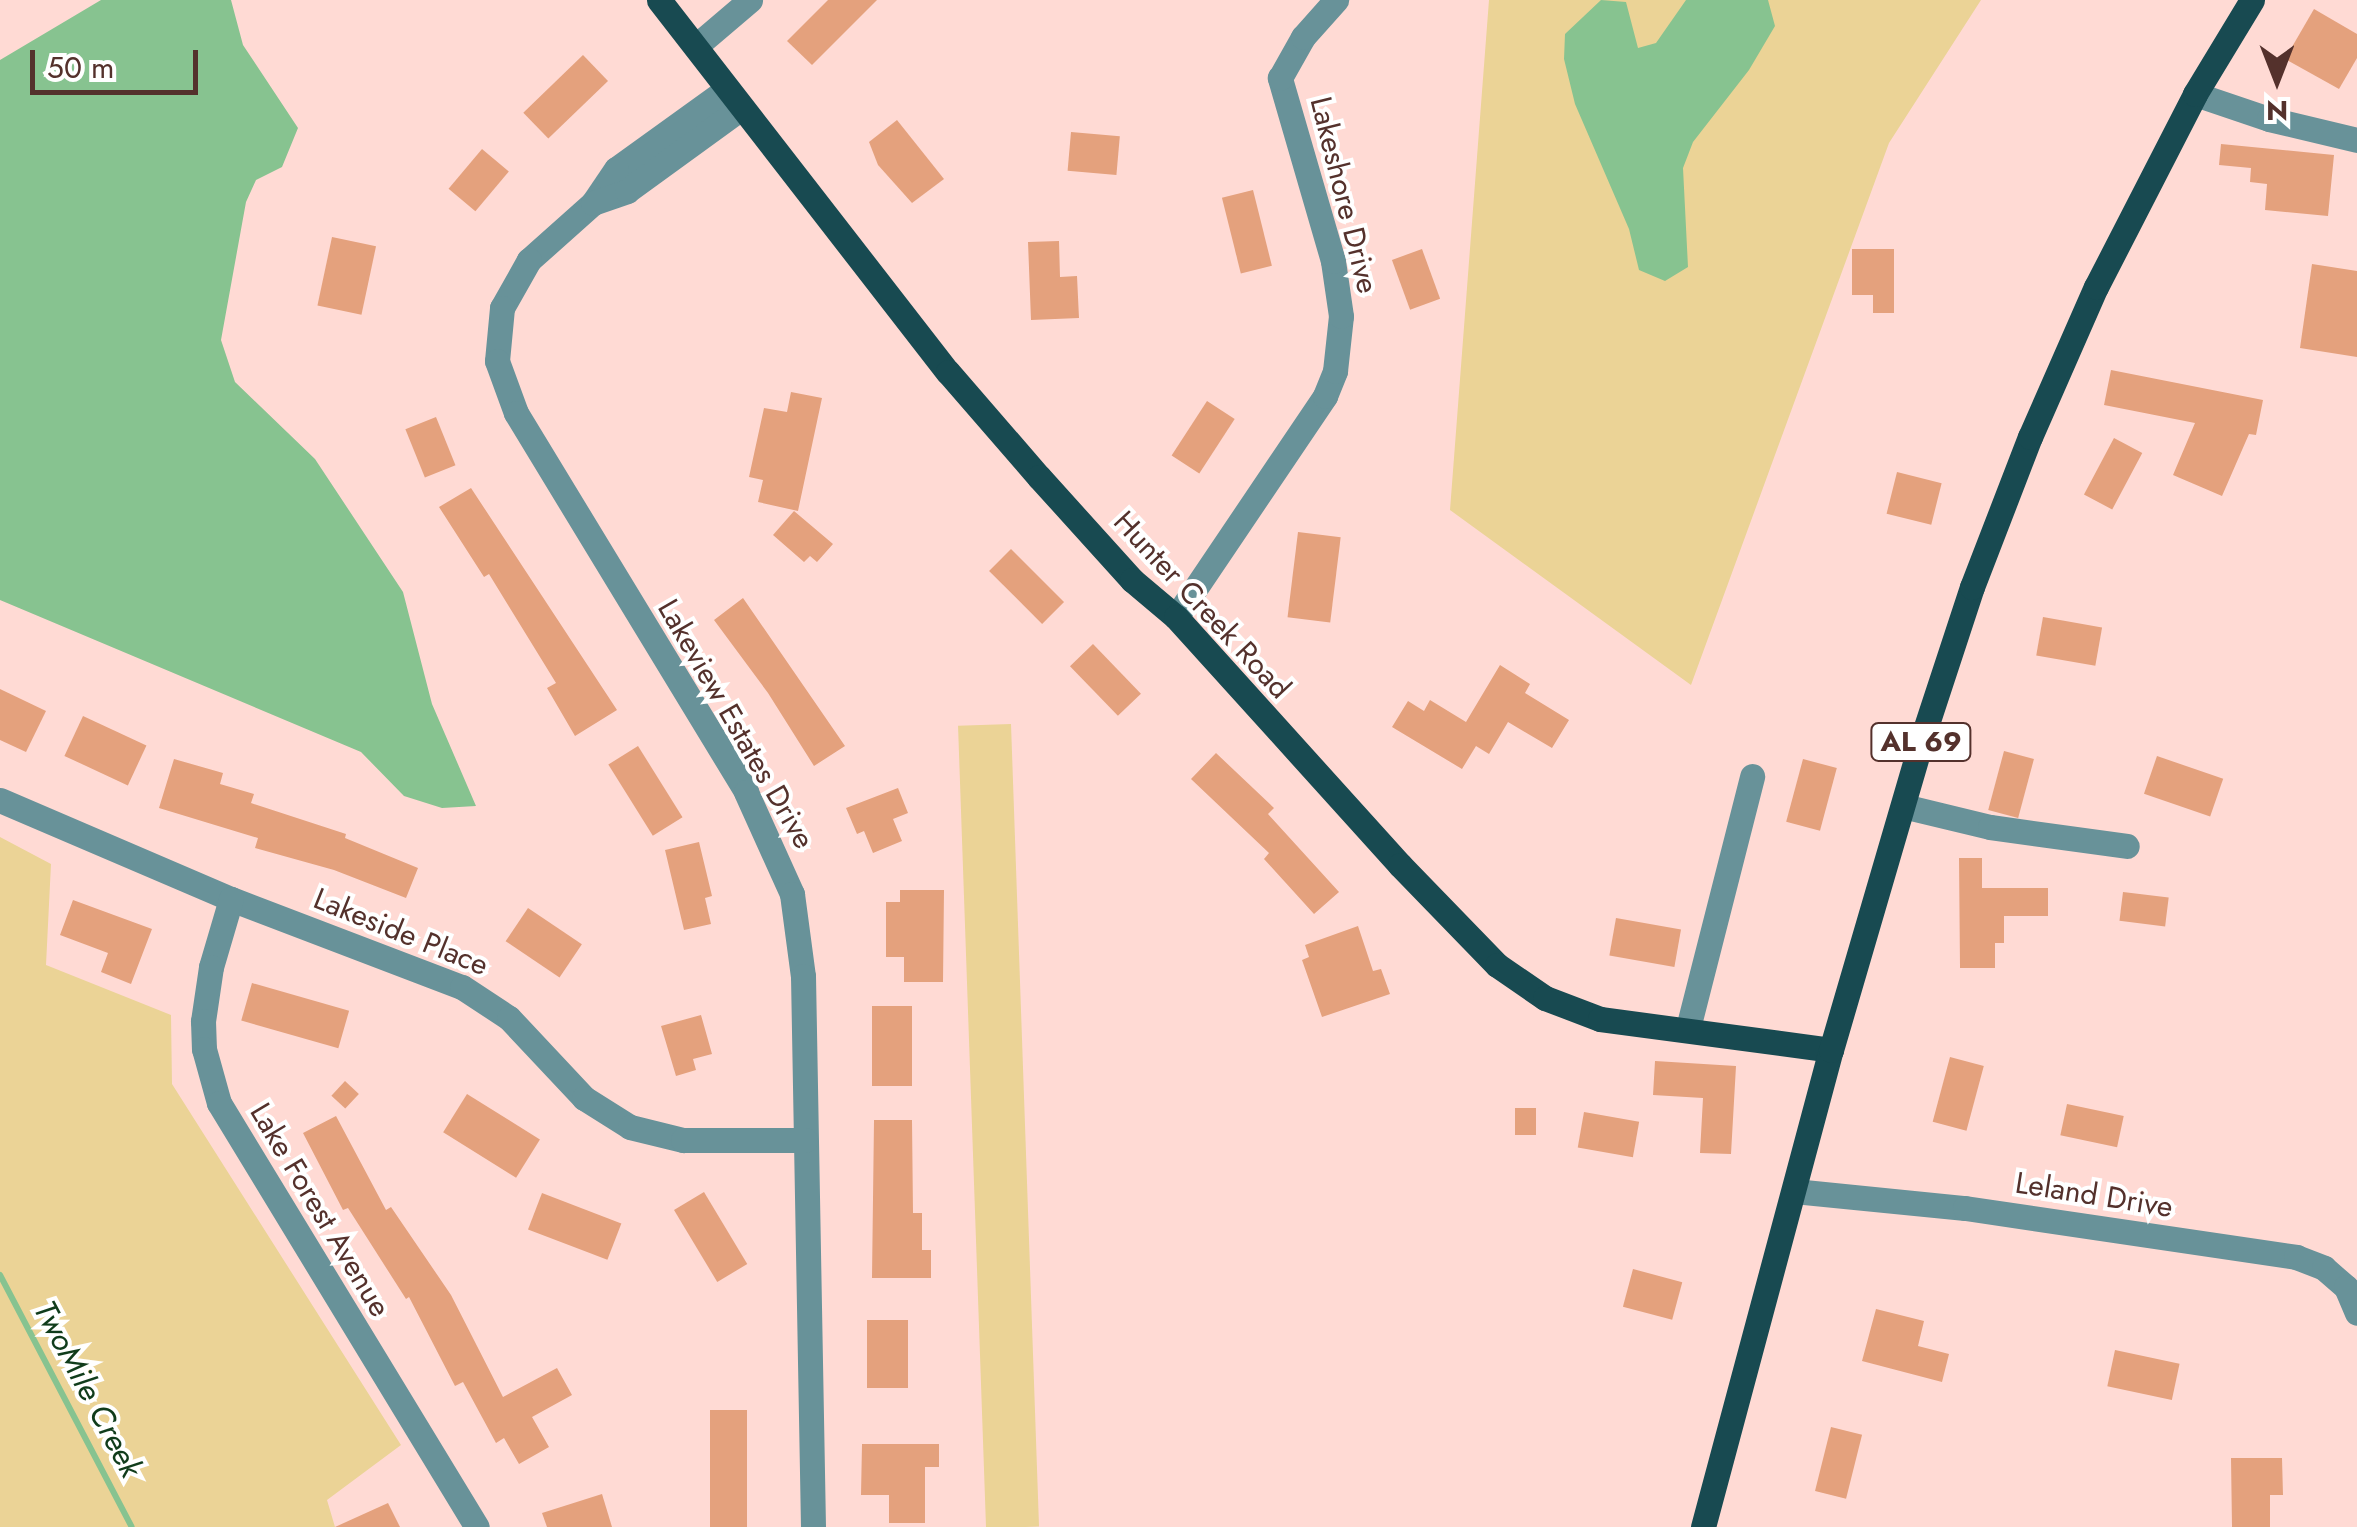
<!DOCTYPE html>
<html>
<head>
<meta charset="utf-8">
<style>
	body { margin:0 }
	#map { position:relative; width:2357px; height:1527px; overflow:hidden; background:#ffdad4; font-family:Jost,sans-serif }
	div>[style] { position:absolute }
	.green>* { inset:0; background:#ebd396; transform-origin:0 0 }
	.water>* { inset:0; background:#87c390 }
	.stream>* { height:6px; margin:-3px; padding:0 3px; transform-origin:3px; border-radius:3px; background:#87c390 }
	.building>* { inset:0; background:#e4a17d; transform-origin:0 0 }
	.minor>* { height:25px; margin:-12.5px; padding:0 12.5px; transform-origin:12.5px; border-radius:12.5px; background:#689299 }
	.major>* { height:25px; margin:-12.5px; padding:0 12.5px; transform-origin:12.5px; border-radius:12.5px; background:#184a51 }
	span { translate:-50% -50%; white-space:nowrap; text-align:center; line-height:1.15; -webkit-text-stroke:8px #fff; paint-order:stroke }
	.shield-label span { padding:2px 8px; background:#fff; border:2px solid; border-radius:8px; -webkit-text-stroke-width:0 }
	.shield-label { font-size:28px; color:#54312c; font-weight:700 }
	.street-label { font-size:30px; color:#54312c }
	.water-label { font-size:32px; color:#103c1b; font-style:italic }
	.north { position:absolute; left:2227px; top:30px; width:100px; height:100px; -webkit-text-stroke:8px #fff; paint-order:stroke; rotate:180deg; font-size:28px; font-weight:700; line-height:40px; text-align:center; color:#54312c }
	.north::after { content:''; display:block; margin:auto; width:35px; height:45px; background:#54312c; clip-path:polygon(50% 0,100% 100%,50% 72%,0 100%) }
	.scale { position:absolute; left:30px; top:50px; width:168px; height:45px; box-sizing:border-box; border:5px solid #54312c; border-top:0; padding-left:12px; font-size:30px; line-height:35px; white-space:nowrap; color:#54312c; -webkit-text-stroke:8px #fff; paint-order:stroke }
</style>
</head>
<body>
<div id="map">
	<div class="green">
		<i style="clip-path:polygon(1489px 0,1981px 0,1889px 143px,1691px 685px,1450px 510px)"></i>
		<i style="left:1011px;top:724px;width:803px;height:53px;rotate:88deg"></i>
		<i style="clip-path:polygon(0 837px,51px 864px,46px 965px,171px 1015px,172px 1084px,401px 1445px,327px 1500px,335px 1527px,0 1527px)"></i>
	</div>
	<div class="water">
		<i style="clip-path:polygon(101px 0,231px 0,243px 45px,298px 128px,282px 167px,256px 180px,246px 202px,221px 340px,235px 382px,315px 459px,403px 592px,432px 704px,476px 806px,442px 808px,404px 796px,361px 752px,0 600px,0 60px)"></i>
		<i style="clip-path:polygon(1601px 0,1626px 2px,1638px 48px,1656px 43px,1686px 0,1768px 0,1775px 26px,1749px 70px,1693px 142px,1683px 168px,1688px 267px,1665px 281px,1639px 270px,1629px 229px,1575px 104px,1564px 59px,1565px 34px)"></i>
	</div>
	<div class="stream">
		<i style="left:0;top:1275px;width:284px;rotate:62.4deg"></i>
	</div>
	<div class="building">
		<i style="clip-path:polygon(828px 0,877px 0,812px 65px,787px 41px)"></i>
		<i style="clip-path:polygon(2314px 9px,2357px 34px,2357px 58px,2339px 89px,2285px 59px)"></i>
		<i style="left:583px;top:55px;width:36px;height:83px;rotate:46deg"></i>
		<i style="clip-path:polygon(897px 120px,944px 179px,912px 203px,878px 165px,869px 142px)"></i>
		<i style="left:1071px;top:132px;width:49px;height:39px;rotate:5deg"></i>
		<i style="clip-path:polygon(2221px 144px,2334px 155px,2328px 216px,2265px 210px,2267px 184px,2250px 182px,2251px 168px,2219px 165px)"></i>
		<i style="left:482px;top:149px;width:35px;height:52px;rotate:40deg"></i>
		<i style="left:1253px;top:190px;width:78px;height:32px;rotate:76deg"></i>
		<i style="left:332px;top:237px;width:45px;height:70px;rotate:12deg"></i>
		<i style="clip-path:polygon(1059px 241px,1060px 277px,1077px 276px,1079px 318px,1031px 320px,1028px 242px)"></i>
		<i style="left:1422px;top:249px;width:53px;height:32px;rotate:70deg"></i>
		<i style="clip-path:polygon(1852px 249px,1894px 249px,1894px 313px,1873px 313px,1873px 295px,1852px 295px)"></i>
		<i style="clip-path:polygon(2312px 264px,2357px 271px,2357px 357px,2300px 348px)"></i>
		<i style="clip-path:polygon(2111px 370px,2263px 400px,2256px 435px,2249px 434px,2222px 496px,2173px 475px,2195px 423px,2104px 405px)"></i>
		<i style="clip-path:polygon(791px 392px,822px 398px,798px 511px,758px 502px,763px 480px,749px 477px,764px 408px,787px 412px)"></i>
		<i style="left:1207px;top:401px;width:33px;height:65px;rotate:33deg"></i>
		<i style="left:436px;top:417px;width:52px;height:33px;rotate:68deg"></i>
		<i style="left:2114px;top:438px;width:32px;height:64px;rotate:28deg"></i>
		<i style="left:1897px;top:472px;width:46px;height:43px;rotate:14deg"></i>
		<i style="clip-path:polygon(471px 488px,617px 710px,575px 736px,547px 688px,556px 683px,489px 574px,484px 577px,439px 507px)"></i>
		<i style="clip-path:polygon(794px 511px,833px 544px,817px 562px,810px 556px,804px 562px,773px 535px)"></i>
		<i style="left:1298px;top:532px;width:43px;height:86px;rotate:7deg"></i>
		<i style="left:1011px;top:549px;width:75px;height:31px;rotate:45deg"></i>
		<i style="clip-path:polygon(743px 598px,845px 746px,814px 766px,768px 693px,714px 620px)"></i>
		<i style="left:2043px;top:617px;width:60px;height:39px;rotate:10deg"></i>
		<i style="left:1093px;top:644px;width:69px;height:32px;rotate:46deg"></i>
		<i style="clip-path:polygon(1500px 665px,1530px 684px,1525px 693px,1569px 720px,1552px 748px,1508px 722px,1489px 754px,1476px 746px,1462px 769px,1392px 727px,1408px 701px,1424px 711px,1430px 700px,1466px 722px)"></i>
		<i style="clip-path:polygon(0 689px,46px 711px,26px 752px,0 740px)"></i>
		<i style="left:83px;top:716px;width:70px;height:44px;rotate:25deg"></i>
		<i style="left:638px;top:746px;width:84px;height:35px;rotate:58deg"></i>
		<i style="left:2004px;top:751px;width:31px;height:61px;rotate:15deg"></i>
		<i style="clip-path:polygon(1216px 753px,1274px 808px,1268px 814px,1339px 892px,1314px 914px,1264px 859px,1269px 853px,1191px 779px)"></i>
		<i style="left:2157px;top:756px;width:70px;height:40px;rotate:19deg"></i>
		<i style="clip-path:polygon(174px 759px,223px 773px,220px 784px,254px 794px,251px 803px,346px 834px,345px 838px,418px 868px,406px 898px,334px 870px,255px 848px,258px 838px,159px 808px)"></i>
		<i style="left:1803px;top:759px;width:35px;height:65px;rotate:15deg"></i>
		<i style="clip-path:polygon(898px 788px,908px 813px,893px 819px,902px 841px,873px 853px,864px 831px,857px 834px,846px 808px)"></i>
		<i style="clip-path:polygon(699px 842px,712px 896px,705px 898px,711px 924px,684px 930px,665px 850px)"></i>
		<i style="clip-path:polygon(1959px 858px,1982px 858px,1982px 888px,2048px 888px,2048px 916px,2004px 916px,2004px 943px,1995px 943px,1995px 968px,1960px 968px)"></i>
		<i style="clip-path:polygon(900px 890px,944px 890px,943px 982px,904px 982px,904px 957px,886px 957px,886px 902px,900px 902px)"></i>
		<i style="left:2123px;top:892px;width:46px;height:29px;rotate:7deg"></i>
		<i style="clip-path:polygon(73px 900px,152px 929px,131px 984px,101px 972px,108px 953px,60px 935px)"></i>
		<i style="left:528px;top:908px;width:65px;height:40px;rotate:34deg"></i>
		<i style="left:1616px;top:918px;width:66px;height:38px;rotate:10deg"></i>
		<i style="clip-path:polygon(1358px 926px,1373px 971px,1381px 969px,1390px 994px,1322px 1017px,1302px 960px,1309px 957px,1305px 945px)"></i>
		<i style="left:252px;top:983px;width:101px;height:39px;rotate:16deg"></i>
		<i style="left:872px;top:1006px;width:40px;height:80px"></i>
		<i style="clip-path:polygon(701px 1015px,712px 1054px,693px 1059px,696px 1070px,676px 1076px,661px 1026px)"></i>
		<i style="left:1950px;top:1057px;width:35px;height:67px;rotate:15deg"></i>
		<i style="clip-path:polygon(1655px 1061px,1736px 1066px,1731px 1154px,1700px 1153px,1703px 1098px,1653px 1095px)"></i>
		<i style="left:345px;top:1081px;width:19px;height:20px;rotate:43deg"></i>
		<i style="left:467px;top:1094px;width:86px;height:45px;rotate:32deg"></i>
		<i style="left:2067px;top:1104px;width:58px;height:32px;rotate:12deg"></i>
		<i style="left:1515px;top:1108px;width:21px;height:27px"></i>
		<i style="left:1584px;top:1112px;width:56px;height:36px;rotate:10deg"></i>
		<i style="clip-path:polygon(336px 1116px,386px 1210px,391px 1207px,451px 1295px,503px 1397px,557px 1368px,572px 1395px,532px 1417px,549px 1447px,519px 1464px,504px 1438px,496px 1443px,463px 1382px,455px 1386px,409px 1297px,406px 1299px,348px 1208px,343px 1210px,303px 1133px)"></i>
		<i style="clip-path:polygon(874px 1120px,912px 1120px,913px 1213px,922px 1213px,922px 1250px,931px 1250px,931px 1278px,872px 1278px)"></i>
		<i style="left:704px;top:1192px;width:84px;height:35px;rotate:59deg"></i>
		<i style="left:542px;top:1193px;width:85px;height:39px;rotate:21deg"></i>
		<i style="left:1633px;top:1269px;width:51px;height:39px;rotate:15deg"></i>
		<i style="clip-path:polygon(1876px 1309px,1924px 1321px,1918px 1346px,1949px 1354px,1942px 1382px,1862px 1361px)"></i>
		<i style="left:867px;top:1320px;width:41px;height:68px"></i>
		<i style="left:2115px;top:1350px;width:66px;height:37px;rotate:12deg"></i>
		<i style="left:710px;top:1410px;width:37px;height:117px"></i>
		<i style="left:1831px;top:1427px;width:32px;height:66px;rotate:14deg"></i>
		<i style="clip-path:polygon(862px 1444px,939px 1444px,939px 1467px,925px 1467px,925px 1523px,889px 1523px,889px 1495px,861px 1495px)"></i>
		<i style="clip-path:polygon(2231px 1458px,2282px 1458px,2283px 1495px,2270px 1495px,2270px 1527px,2232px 1527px)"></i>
		<i style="clip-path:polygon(602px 1494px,612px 1527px,547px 1527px,542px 1513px)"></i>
		<i style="clip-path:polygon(388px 1503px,400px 1527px,335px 1527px)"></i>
	</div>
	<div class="minor">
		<i style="left:696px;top:46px;width:71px;rotate:-40.4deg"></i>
		<i style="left:726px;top:90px;width:135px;rotate:144.3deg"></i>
		<i style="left:616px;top:169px;width:41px;rotate:124.1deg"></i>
		<i style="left:593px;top:203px;width:86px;rotate:138.3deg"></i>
		<i style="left:529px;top:260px;width:55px;rotate:119.4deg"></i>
		<i style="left:502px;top:308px;width:53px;rotate:95.4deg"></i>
		<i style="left:497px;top:361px;width:55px;rotate:69.9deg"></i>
		<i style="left:516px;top:413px;width:443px;rotate:58.7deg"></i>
		<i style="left:746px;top:792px;width:112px;rotate:65.7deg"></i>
		<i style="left:792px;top:894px;width:83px;rotate:82.4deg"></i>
		<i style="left:803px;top:976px;width:551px;rotate:88.96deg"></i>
		<i style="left:2195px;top:94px;width:78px;rotate:18.7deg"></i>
		<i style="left:2269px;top:119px;width:90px;rotate:13.4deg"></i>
		<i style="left:593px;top:203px;width:36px;rotate:-19deg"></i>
		<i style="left:627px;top:191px;width:140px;rotate:-36deg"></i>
		<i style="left:1176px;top:617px;width:267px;rotate:-56deg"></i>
		<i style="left:1325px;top:396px;width:27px;rotate:-68deg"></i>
		<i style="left:1335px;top:371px;width:55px;rotate:-83.8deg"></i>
		<i style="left:1341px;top:316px;width:56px;rotate:-98.3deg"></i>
		<i style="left:1333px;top:261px;width:191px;rotate:-106.2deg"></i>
		<i style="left:1280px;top:78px;width:47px;rotate:-60.7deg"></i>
		<i style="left:1303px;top:37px;width:50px;rotate:-48.3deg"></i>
		<i style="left:0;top:800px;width:251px;rotate:23.2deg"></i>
		<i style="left:231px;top:899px;width:247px;rotate:20.9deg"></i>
		<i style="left:462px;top:987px;width:56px;rotate:33.4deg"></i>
		<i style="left:509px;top:1018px;width:110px;rotate:46.8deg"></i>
		<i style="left:584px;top:1098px;width:54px;rotate:32.2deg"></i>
		<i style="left:630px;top:1127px;width:55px;rotate:13.8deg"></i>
		<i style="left:683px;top:1140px;width:122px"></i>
		<i style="left:1903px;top:806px;width:89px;rotate:13.6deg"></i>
		<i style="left:1990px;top:827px;width:138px;rotate:7.9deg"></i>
		<i style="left:231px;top:899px;width:71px;rotate:106.4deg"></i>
		<i style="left:211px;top:967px;width:55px;rotate:98.4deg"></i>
		<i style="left:203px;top:1021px;width:28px;rotate:88deg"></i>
		<i style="left:204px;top:1049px;width:56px;rotate:74.5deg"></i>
		<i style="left:219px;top:1103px;width:496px;rotate:58.7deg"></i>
		<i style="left:1688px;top:1028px;width:260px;rotate:-75.7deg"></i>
		<i style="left:1794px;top:1191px;width:172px;rotate:5.7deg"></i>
		<i style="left:1965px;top:1208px;width:335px;rotate:8.4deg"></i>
		<i style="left:2296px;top:1257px;width:30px;rotate:21deg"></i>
		<i style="left:2324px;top:1268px;width:29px;rotate:41deg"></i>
		<i style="left:2346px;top:1287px;width:28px;rotate:67deg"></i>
	</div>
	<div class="major">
		<i style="left:659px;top:0;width:471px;rotate:52.2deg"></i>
		<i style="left:948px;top:372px;width:139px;rotate:49.1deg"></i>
		<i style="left:1039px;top:477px;width:139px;rotate:47.9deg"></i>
		<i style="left:1132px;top:580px;width:57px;rotate:40.1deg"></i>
		<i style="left:1176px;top:617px;width:334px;rotate:47.9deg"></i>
		<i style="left:1400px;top:865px;width:139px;rotate:45.9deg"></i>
		<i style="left:1497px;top:965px;width:58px;rotate:34.5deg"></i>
		<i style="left:1545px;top:998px;width:59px;rotate:20.9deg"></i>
		<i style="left:1600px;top:1019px;width:233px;rotate:7.6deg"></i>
		<i style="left:1703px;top:1527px;width:494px;rotate:-75deg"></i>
		<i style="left:1831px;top:1050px;width:321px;rotate:-73.7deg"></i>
		<i style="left:1921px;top:742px;width:163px;rotate:-71.8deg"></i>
		<i style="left:1972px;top:587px;width:161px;rotate:-68.9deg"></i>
		<i style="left:2030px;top:437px;width:164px;rotate:-66.3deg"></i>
		<i style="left:2096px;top:287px;width:217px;rotate:-62.8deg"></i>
		<i style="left:2195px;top:94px;width:110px;rotate:-58.8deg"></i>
	</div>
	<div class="shield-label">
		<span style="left:1921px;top:742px">AL 69</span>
	</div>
	<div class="street-label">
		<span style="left:1344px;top:195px;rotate:76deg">Lakeshore Drive</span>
		<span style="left:1202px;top:605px;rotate:47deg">Hunter Creek Road</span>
		<span style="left:736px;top:724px;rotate:60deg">Lakeview Estates Drive</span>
		<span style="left:401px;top:932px;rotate:22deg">Lakeside Place</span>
		<span style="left:2094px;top:1195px;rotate:9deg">Leland Drive</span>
		<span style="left:320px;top:1210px;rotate:59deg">Lake Forest Avenue</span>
	</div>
	<div class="water-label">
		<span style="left:88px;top:1389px;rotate:62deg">TwoMile Creek</span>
	</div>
	<div class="north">N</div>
	<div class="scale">50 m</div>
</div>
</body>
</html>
